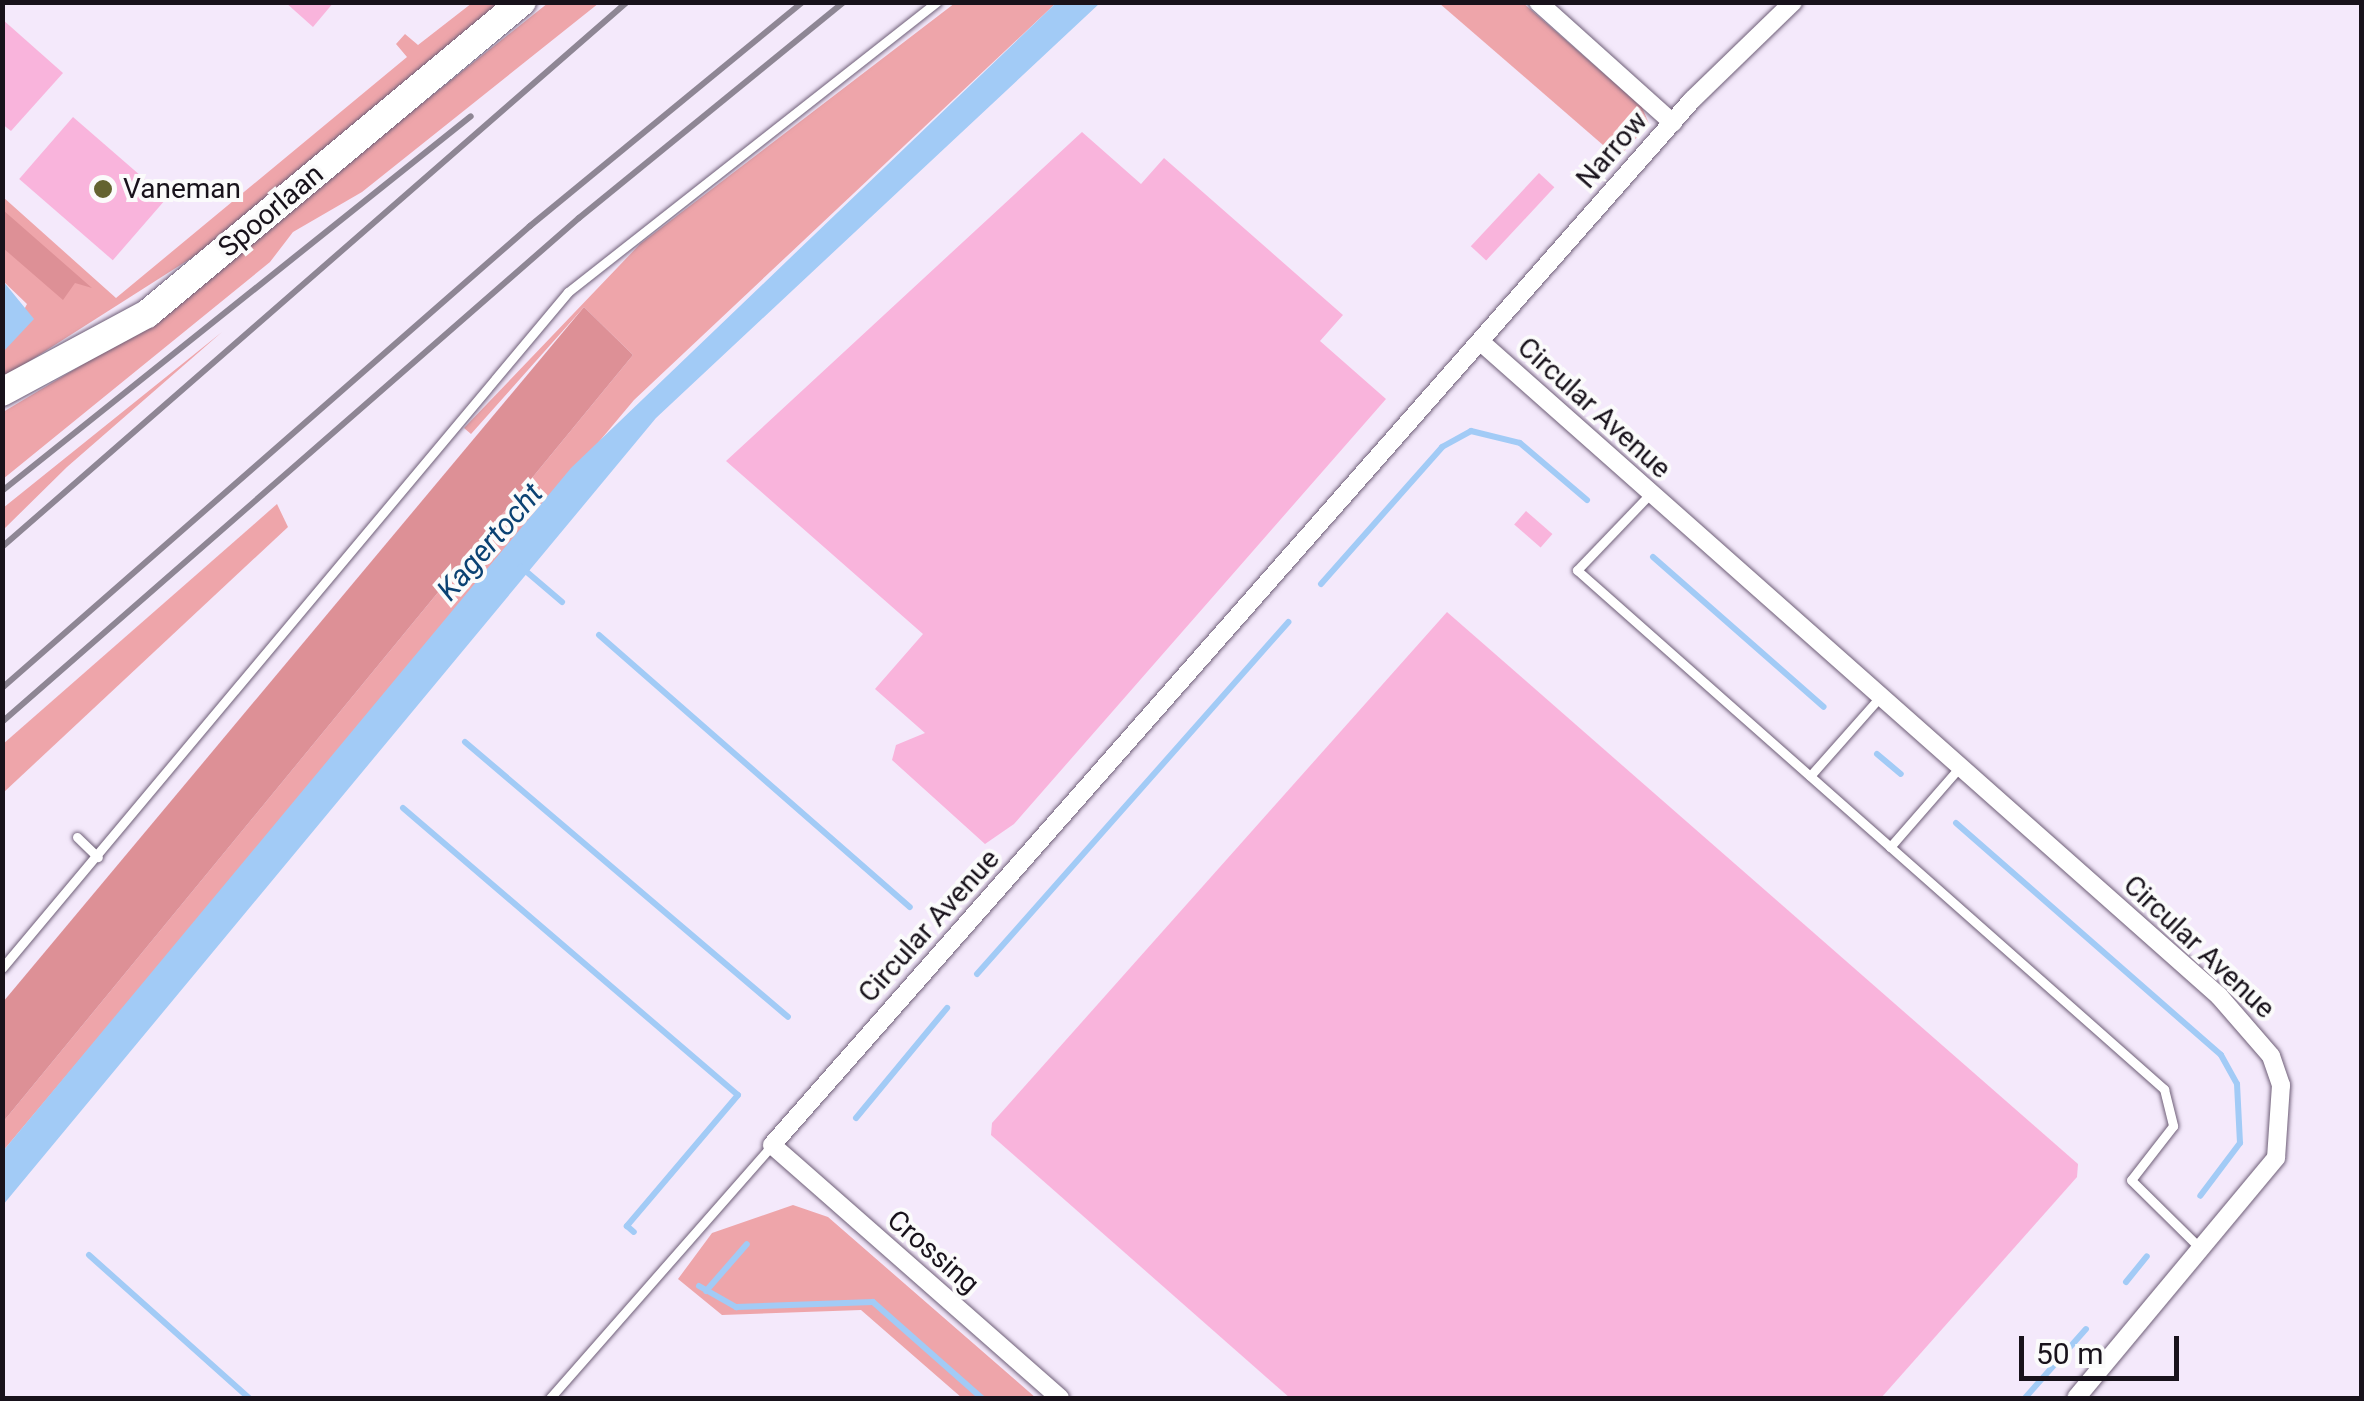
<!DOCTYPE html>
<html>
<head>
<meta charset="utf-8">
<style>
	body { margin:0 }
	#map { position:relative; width:2364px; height:1401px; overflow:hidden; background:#f4e9fb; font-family:Roboto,sans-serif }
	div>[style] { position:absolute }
	.green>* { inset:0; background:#eea5aa }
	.forest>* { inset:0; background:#dd9096 }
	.water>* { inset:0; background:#a2cbf6 }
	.stream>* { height:6px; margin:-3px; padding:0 3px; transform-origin:3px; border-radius:3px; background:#a2cbf6 }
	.building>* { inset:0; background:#f9b4dc; transform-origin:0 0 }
	.roads { filter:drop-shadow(0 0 2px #6e5e77) drop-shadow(0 0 2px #6e5e77) }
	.service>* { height:9px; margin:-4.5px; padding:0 4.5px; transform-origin:4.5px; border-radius:4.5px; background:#fff }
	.minor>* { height:18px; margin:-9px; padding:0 9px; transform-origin:9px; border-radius:9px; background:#fff }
	.secondary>* { height:28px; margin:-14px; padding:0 14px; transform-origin:14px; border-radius:14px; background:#fff }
	.rail>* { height:6px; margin:-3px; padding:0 3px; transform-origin:3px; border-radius:3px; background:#8e8694 }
	.dots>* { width:28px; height:28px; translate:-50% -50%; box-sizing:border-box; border:5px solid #fbfbfb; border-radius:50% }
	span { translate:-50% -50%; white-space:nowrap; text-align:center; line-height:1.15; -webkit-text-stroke:8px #fbfbfb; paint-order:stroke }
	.street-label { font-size:28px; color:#18121b }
	.poi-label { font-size:28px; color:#18121b }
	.left { translate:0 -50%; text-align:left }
	.water-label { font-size:30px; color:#0b4273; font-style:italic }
	.frame { position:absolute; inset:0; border:5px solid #18121b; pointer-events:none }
	.scale { position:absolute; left:2019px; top:1336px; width:160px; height:45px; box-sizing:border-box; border:5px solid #18121b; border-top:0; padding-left:12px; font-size:30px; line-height:35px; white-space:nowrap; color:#18121b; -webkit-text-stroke:8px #fbfbfb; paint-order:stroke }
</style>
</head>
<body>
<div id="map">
	<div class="green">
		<i style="clip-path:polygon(472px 3px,499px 3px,204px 250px,3px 378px,2px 352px,27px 304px,3px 281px,3px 197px,116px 298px,407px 57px,396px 44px,405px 34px,418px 45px)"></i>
		<i style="clip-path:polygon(548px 3px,599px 3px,362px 192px,293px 232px,270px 262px,3px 479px,3px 412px,129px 337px)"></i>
		<i style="clip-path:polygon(955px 3px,1056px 3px,634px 400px,3px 1151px,3px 1122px,633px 355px,584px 307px,471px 434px,464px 428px,640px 244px)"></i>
		<i style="clip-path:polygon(1439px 3px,1523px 3px,1642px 107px,1649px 124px,1618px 158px)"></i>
		<i style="clip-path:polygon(222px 332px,67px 467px,3px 530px,3px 508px)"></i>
		<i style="clip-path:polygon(277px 504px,288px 527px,3px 793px,3px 744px)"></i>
		<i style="clip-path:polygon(793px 1205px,828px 1217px,1036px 1398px,962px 1398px,861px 1310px,722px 1315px,678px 1279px,712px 1233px)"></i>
	</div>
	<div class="forest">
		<i style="clip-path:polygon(3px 210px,92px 288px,75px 283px,63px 300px,3px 248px)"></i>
		<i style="clip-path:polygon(584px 307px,633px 355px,3px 1122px,3px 1002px)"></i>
	</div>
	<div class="water">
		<i style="clip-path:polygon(1056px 3px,1100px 3px,656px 418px,3px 1205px,3px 1151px,571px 468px)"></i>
		<i style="clip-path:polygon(3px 281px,34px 319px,3px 352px,5px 323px)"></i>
	</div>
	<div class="stream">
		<i style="left:1653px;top:557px;width:227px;rotate:41.3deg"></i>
		<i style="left:521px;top:567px;width:54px;rotate:40.5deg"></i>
		<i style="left:1321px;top:584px;width:183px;rotate:-48.5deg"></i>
		<i style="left:1442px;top:447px;width:33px;rotate:-29deg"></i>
		<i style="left:1471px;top:431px;width:50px;rotate:13.8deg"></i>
		<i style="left:1520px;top:443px;width:88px;rotate:40.4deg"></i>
		<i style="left:599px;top:635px;width:413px;rotate:41.2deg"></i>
		<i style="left:465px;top:742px;width:424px;rotate:40.4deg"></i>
		<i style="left:1877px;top:754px;width:31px;rotate:40deg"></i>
		<i style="left:403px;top:808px;width:441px;rotate:40.6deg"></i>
		<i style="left:738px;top:1095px;width:172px;rotate:130.3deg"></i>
		<i style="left:627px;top:1226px;width:9px;rotate:41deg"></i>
		<i style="left:1956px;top:823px;width:352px;rotate:41.2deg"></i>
		<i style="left:2221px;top:1055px;width:33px;rotate:61deg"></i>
		<i style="left:2237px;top:1084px;width:59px;rotate:87.1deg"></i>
		<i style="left:2240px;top:1143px;width:66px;rotate:127deg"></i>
		<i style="left:977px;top:974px;width:470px;rotate:-48.5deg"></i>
		<i style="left:856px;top:1118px;width:143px;rotate:-50.4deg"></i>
		<i style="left:89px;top:1255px;width:215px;rotate:41.8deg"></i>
		<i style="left:2126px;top:1282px;width:33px;rotate:-51deg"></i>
		<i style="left:699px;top:1286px;width:43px;rotate:29.6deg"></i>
		<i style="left:736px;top:1307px;width:137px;rotate:-2.1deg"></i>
		<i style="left:873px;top:1302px;width:145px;rotate:41.4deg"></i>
		<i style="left:706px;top:1291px;width:62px;rotate:-48.9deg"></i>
		<i style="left:2025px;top:1398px;width:92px;rotate:-48.5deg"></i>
	</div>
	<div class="building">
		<i style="clip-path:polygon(285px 2px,334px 2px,313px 27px)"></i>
		<i style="clip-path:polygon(2px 19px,63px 73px,11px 131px,2px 124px)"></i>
		<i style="left:73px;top:117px;width:124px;height:82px;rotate:41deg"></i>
		<i style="clip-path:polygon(1082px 132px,1141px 184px,1164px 158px,1295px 273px,1343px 315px,1320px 341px,1386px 399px,1014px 824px,985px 844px,892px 760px,896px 745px,925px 733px,875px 689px,923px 634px,726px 461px)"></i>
		<i style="left:1539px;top:173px;width:21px;height:100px;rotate:43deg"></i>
		<i style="left:1526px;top:511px;width:35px;height:18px;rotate:41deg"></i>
		<i style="clip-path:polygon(1447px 612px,2078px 1164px,2077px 1177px,1881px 1398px,1290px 1398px,991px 1135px,992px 1123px)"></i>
	</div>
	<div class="roads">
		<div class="service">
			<i style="left:1649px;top:495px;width:104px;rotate:133.8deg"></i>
			<i style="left:1577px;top:570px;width:784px;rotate:41.48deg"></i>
			<i style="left:2164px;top:1089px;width:38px;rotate:76deg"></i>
			<i style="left:2173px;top:1126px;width:68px;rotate:127.9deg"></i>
			<i style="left:2131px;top:1180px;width:100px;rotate:44.6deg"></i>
			<i style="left:1810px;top:776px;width:104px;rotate:-48.5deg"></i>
			<i style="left:77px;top:837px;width:29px;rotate:44deg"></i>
			<i style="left:1890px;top:847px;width:105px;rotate:-48.9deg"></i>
			<i style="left:2px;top:968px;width:882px;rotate:-50.06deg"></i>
			<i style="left:568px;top:292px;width:469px;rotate:-38.2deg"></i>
			<i style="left:550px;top:1398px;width:337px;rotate:-48.7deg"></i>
		</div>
		<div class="minor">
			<i style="left:1538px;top:2px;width:181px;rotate:41.9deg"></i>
			<i style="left:1482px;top:343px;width:985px;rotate:41.54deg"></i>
			<i style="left:2219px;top:996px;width:79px;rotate:49.1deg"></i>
			<i style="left:2271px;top:1056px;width:31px;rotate:71deg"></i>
			<i style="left:2281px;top:1085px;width:73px;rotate:93.9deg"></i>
			<i style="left:2276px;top:1158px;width:312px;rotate:129.8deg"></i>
			<i style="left:1060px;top:1398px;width:383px;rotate:-138.7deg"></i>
			<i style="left:772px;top:1145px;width:1392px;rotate:-48.64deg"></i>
			<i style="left:1692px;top:100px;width:141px;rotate:-44.1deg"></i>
		</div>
		<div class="secondary">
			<i style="left:2px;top:392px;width:165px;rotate:-28.3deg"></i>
			<i style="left:147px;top:314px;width:488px;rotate:-39.8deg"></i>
		</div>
	</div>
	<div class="rail">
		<i style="left:2px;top:491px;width:600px;rotate:-38.64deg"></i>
		<i style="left:2px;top:547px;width:829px;rotate:-41.09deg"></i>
		<i style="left:2px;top:688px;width:702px;rotate:-41.19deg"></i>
		<i style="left:530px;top:226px;width:353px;rotate:-39.4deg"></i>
		<i style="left:2px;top:722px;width:766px;rotate:-41.14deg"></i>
		<i style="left:579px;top:218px;width:342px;rotate:-39.2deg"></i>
	</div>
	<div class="dots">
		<i style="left:103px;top:189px;background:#646330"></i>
	</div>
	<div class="street-label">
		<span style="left:1612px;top:150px;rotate:-49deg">Narrow</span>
		<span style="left:271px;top:211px;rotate:-40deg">Spoorlaan</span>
		<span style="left:1594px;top:408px;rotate:42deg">Circular Avenue</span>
		<span style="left:929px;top:926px;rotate:-48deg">Circular Avenue</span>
		<span style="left:2199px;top:947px;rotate:43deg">Circular Avenue</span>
		<span style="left:933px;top:1252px;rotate:41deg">Crossing</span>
	</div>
	<div class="poi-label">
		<span class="left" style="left:123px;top:189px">Vaneman</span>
	</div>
	<div class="water-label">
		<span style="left:490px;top:542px;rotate:-49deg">Kagertocht</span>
	</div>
	<div class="frame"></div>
	<div class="scale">50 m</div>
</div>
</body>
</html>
